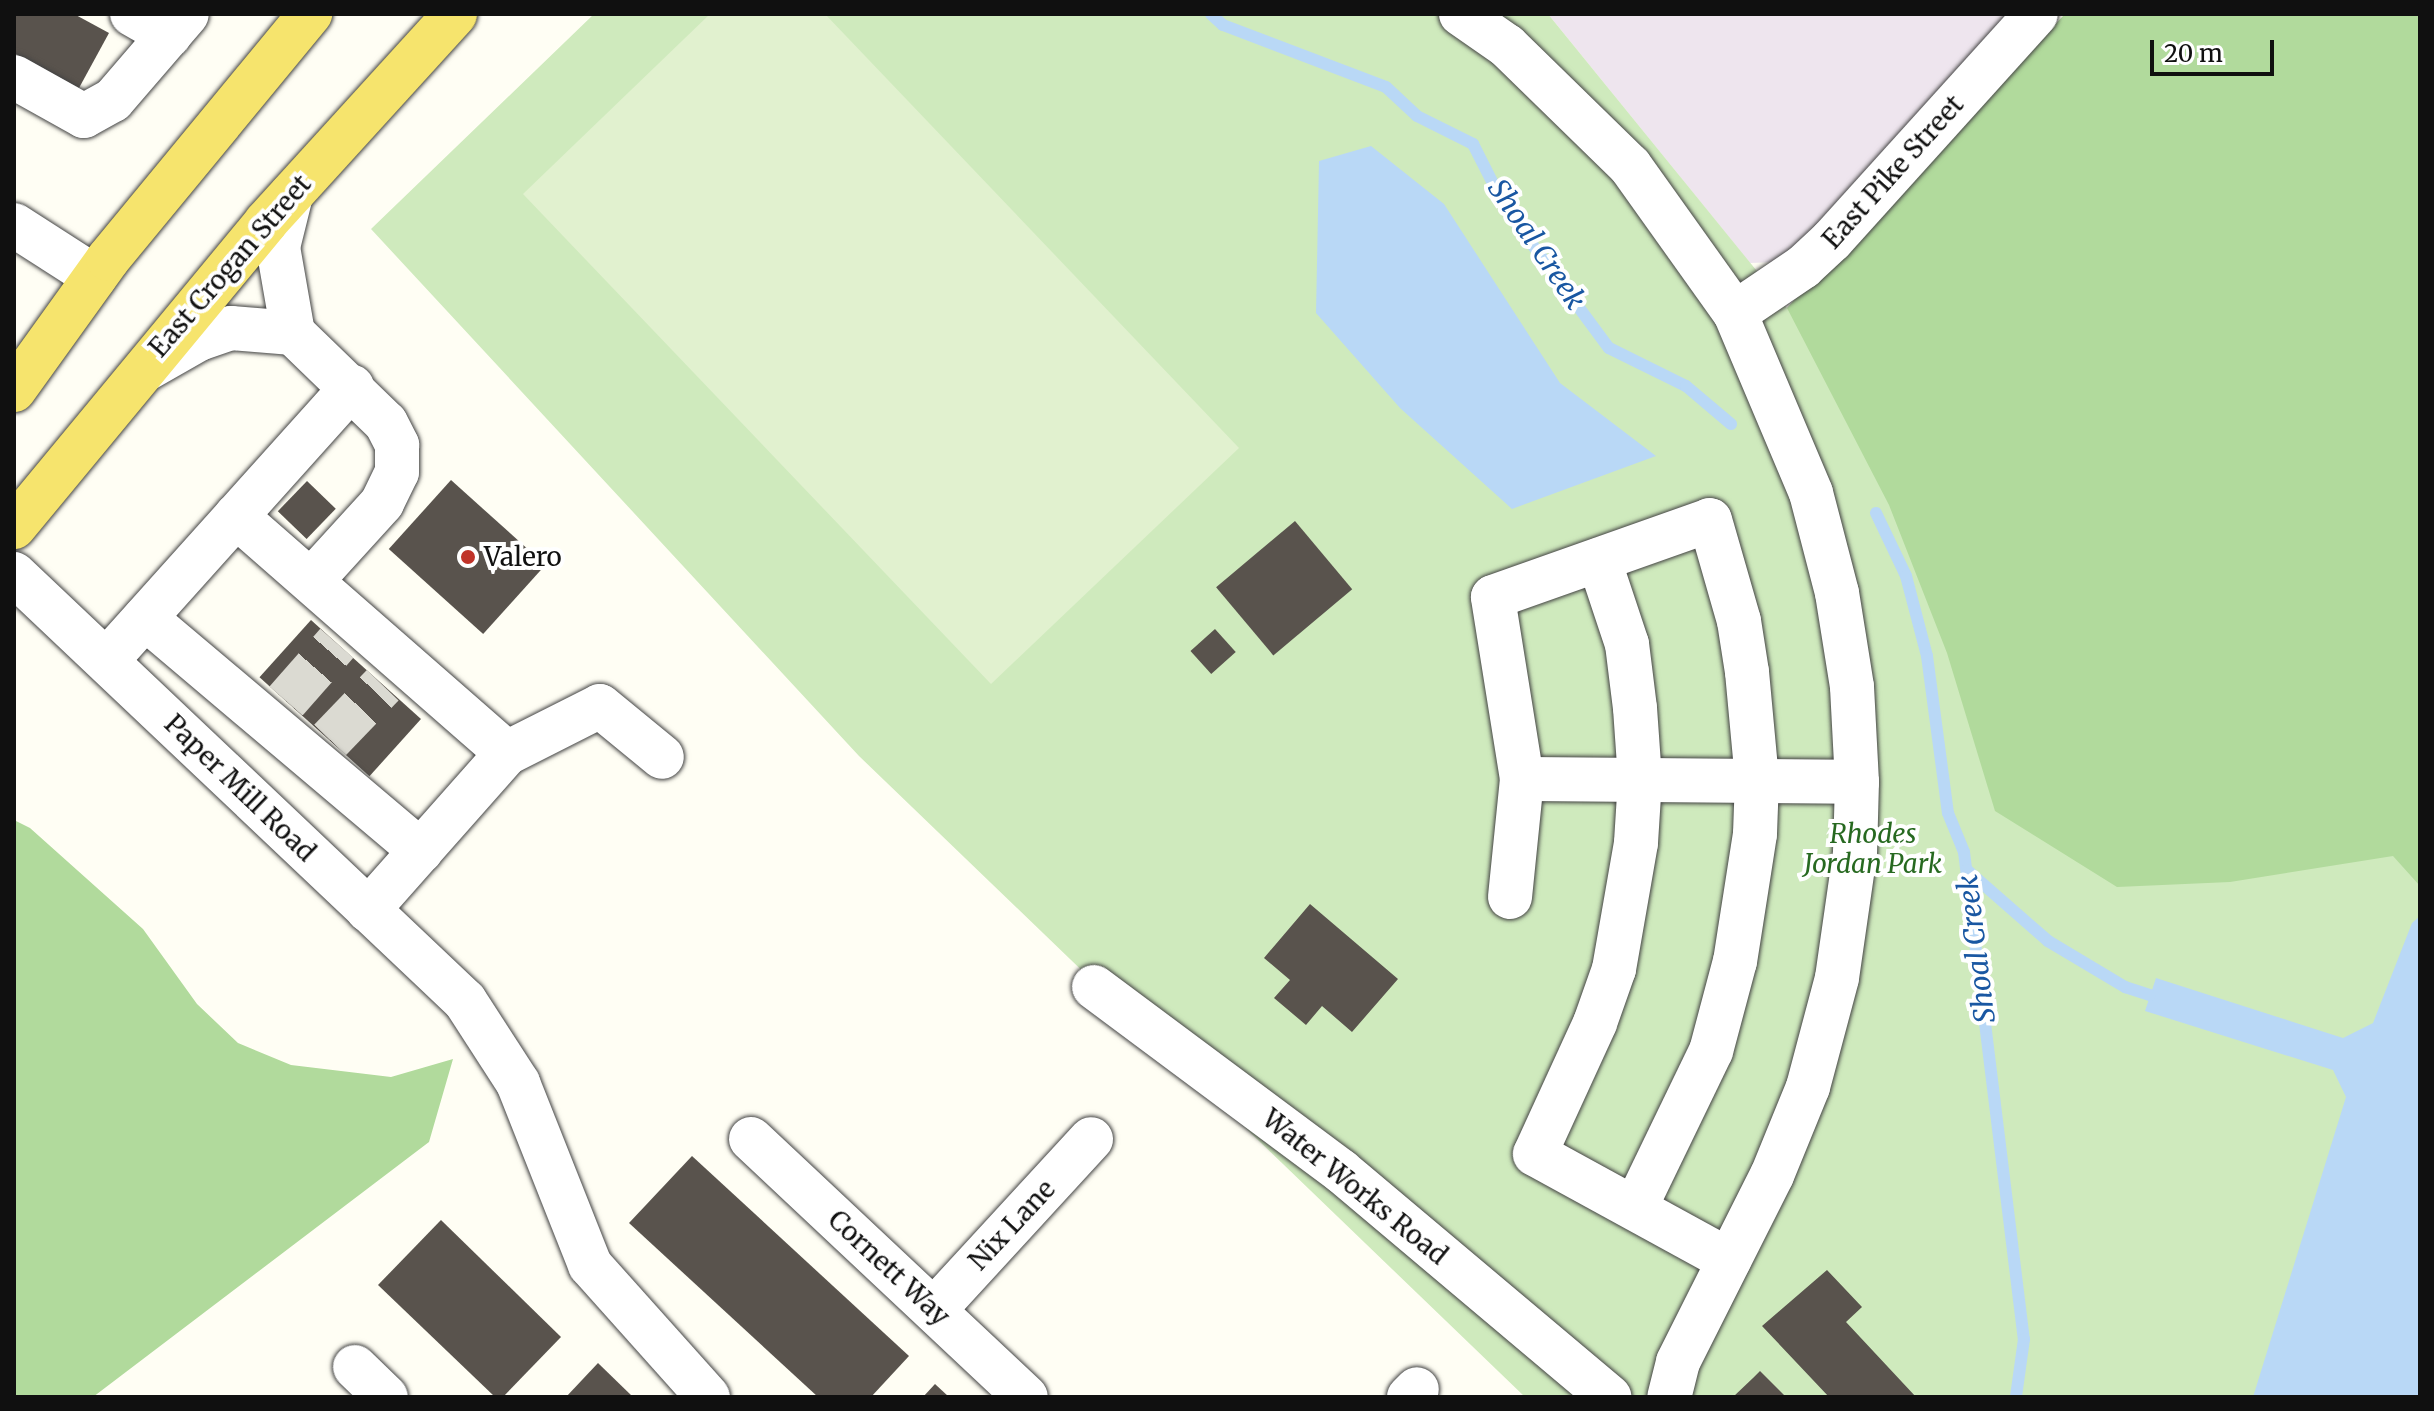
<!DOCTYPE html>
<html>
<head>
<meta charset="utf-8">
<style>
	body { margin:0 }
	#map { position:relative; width:2434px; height:1411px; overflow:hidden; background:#fffef4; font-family:Merriweather,serif }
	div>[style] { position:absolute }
	.industrial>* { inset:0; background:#eee5ee }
	.green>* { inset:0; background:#cfeabd }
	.forest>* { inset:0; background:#b1da9c }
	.pitch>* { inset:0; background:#e1f1cf }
	.water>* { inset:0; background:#b9d8f6 }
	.stream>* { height:12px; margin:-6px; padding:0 6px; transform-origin:6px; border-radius:6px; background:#b9d8f6 }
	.building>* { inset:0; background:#59534d; transform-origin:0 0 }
	.minor-tunnel>* { height:44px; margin-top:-22px; transform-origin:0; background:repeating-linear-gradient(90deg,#dbdad2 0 44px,transparent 0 66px) }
	.roads { filter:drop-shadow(0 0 2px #434343) drop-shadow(0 0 2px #434343) }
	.minor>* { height:44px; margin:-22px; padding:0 22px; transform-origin:22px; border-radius:22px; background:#fff }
	.major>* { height:44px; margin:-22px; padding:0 22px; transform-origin:22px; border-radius:22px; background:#f6e46d }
	.dots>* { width:22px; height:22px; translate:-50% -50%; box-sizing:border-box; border:4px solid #fff; border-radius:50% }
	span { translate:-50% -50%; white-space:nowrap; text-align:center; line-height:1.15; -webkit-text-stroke:8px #fff; paint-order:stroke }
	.street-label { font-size:26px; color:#101010 }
	.poi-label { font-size:26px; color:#101010 }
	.left { translate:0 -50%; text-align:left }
	.park-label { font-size:26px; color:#276920; font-style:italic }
	.water-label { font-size:28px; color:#1957a2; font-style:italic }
	.frame { position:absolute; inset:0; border:16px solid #101010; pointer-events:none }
	.scale { position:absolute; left:2150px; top:40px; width:124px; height:36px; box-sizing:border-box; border:4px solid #101010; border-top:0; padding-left:10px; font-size:24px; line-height:28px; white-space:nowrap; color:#101010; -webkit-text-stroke:6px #fff; paint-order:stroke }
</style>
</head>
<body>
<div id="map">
	<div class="industrial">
		<i style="clip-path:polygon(1548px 14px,2011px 14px,1853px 191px,1777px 262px,1750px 263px)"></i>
	</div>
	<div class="green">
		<i style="clip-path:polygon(594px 14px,1548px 14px,1787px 308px,2065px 14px,2420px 14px,2420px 1397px,1525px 1397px,859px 756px,371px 229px)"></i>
	</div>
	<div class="forest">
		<i style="clip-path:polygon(2065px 14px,2420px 14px,2420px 886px,2393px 856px,2230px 882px,2117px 887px,1995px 811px,1947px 653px,1889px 505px,1787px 308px)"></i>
		<i style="clip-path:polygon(14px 820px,30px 828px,143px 929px,197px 1004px,238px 1043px,291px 1065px,391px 1077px,453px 1059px,429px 1142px,93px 1397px,14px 1397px)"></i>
	</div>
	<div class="pitch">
		<i style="clip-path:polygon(710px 14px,825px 14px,1239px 448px,991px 684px,523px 194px)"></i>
	</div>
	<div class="water">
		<i style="clip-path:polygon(1371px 146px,1444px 204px,1560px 383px,1656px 456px,1512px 509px,1400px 408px,1316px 313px,1319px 161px)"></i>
		<i style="clip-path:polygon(2420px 916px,2420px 1397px,2253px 1397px,2346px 1097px,2333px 1070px,2145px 1011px,2156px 978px,2343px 1038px,2373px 1023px,2412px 923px)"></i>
	</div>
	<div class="stream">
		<i style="left:1211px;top:14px;width:16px;rotate:43deg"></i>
		<i style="left:1223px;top:25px;width:174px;rotate:20.8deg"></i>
		<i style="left:1386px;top:87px;width:42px;rotate:43.1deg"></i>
		<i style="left:1417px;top:116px;width:63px;rotate:26.6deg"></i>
		<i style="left:1473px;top:144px;width:73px;rotate:63.1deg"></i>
		<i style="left:1506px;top:209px;width:173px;rotate:53.5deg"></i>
		<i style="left:1609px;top:348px;width:86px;rotate:26.3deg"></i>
		<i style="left:1686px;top:386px;width:59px;rotate:40.2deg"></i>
		<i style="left:1876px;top:513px;width:70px;rotate:64.5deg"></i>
		<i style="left:1906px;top:576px;width:83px;rotate:75.3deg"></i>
		<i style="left:1927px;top:656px;width:158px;rotate:82.4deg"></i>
		<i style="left:1948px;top:813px;width:42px;rotate:67.7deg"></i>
		<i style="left:1964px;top:852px;width:491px;rotate:83deg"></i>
		<i style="left:2024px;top:1339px;width:59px;rotate:97.9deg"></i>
		<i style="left:1967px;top:870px;width:108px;rotate:41.2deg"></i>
		<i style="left:2048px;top:941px;width:90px;rotate:30.9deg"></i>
		<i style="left:2125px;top:987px;width:26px;rotate:18deg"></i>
	</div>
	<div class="building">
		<i style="clip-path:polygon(14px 14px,74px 14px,109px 33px,79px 88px,14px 53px)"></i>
		<i style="left:451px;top:480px;width:127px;height:93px;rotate:42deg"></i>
		<i style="left:307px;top:481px;width:40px;height:42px;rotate:44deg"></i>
		<i style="left:1295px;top:521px;width:89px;height:103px;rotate:50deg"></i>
		<i style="left:311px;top:620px;width:148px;height:77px;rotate:42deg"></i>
		<i style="left:1215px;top:629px;width:31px;height:33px;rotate:48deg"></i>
		<i style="clip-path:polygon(1310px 904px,1398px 979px,1352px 1032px,1322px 1006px,1306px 1025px,1274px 998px,1290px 980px,1264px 958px)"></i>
		<i style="clip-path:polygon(692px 1156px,909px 1356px,871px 1397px,818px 1397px,629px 1223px)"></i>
		<i style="clip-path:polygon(441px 1220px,561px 1337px,503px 1397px,495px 1397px,378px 1285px)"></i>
		<i style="clip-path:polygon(1827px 1270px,1862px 1307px,1846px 1322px,1916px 1397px,1829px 1397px,1762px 1326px)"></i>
		<i style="clip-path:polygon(598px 1363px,633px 1397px,566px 1397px)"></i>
		<i style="clip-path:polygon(1760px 1371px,1786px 1397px,1733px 1397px,1753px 1378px)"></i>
		<i style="clip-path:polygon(935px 1384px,949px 1397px,923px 1397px)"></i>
	</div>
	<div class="minor-tunnel">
		<i style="left:286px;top:701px;width:77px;rotate:-48.7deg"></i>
		<i style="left:330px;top:740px;width:76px;rotate:-46.1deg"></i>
	</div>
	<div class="roads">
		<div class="minor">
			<i style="left:132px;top:14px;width:43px;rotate:29.6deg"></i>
			<i style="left:1461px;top:14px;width:56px;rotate:34.8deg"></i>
			<i style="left:1507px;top:46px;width:172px;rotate:44.3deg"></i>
			<i style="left:1630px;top:166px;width:181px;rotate:54.5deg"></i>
			<i style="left:1735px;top:313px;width:195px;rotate:67.1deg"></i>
			<i style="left:1811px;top:493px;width:103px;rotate:75.4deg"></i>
			<i style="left:1837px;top:593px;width:95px;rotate:80.9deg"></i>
			<i style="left:1852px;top:687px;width:95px;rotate:87deg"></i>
			<i style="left:1857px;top:782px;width:71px;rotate:91.6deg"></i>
			<i style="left:1855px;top:853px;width:126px;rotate:98.2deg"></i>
			<i style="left:1837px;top:978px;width:113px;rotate:104.9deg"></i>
			<i style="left:1808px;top:1087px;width:95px;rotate:112.2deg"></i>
			<i style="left:1772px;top:1175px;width:209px;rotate:116.7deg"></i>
			<i style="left:1678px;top:1362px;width:36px;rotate:104deg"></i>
			<i style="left:14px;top:77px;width:80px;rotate:29.1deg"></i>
			<i style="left:84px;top:116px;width:33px;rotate:-29deg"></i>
			<i style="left:113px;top:100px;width:113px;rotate:-49.3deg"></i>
			<i style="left:291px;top:195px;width:54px;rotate:104deg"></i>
			<i style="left:278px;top:247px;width:87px;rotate:80.1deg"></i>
			<i style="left:14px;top:225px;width:96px;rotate:32.7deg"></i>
			<i style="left:1735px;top:313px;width:82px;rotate:-34.1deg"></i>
			<i style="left:1803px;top:267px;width:40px;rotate:-43deg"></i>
			<i style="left:1832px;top:240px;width:304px;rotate:-47.9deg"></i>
			<i style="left:146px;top:369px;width:61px;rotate:-29.5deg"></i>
			<i style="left:199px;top:339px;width:34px;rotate:-19deg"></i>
			<i style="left:231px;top:328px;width:62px;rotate:4.6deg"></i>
			<i style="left:293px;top:333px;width:129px;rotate:44.1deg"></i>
			<i style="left:386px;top:423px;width:25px;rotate:63deg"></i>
			<i style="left:397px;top:445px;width:27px;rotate:90deg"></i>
			<i style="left:397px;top:472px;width:34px;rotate:116deg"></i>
			<i style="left:382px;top:503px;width:105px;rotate:132.3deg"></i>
			<i style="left:236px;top:516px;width:360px;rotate:41.2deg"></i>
			<i style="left:1599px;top:560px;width:89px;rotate:71.6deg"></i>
			<i style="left:1627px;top:644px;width:64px;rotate:82.9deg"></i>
			<i style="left:1635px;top:708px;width:71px;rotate:86deg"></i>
			<i style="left:1640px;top:779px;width:64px;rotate:93.6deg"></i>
			<i style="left:1636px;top:843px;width:128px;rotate:99.9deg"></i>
			<i style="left:1614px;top:969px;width:57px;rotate:109.4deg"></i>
			<i style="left:1595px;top:1023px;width:144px;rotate:114.6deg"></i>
			<i style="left:1535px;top:1154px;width:221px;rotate:28.7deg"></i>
			<i style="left:14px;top:574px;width:621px;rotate:43.43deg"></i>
			<i style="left:465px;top:1001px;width:98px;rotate:57.1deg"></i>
			<i style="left:518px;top:1083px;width:196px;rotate:68.4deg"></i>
			<i style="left:590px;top:1265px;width:177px;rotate:48.2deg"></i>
			<i style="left:145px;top:618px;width:361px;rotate:40.2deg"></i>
			<i style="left:107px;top:660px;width:367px;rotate:-48.1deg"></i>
			<i style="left:1522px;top:779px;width:335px;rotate:0.5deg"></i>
			<i style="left:1510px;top:897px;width:119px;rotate:-84.2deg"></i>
			<i style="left:1522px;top:779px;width:184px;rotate:-99.1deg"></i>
			<i style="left:1493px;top:597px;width:230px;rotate:-19.5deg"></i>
			<i style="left:1710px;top:520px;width:105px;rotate:74deg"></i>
			<i style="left:1739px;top:621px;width:52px;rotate:81.1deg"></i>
			<i style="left:1747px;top:672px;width:107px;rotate:84.7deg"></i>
			<i style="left:1757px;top:779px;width:55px;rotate:92.1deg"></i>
			<i style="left:1755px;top:834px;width:129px;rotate:98.9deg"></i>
			<i style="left:1735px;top:961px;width:93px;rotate:104.9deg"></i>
			<i style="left:1711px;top:1051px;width:174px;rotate:115.8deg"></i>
			<i style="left:368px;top:910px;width:210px;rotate:-48.5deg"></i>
			<i style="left:507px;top:753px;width:104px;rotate:-26.8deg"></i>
			<i style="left:600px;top:706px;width:80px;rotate:39.4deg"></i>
			<i style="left:1094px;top:987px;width:308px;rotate:36.7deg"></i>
			<i style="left:1341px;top:1171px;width:351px;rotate:40.1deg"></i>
			<i style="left:751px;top:1139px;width:377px;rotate:43.2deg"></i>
			<i style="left:934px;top:1310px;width:232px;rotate:-47.4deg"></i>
			<i style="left:355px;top:1367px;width:43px;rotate:44.1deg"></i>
			<i style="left:1409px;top:1397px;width:11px;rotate:-45deg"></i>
		</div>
		<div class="major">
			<i style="left:14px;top:390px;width:161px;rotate:-54.3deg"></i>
			<i style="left:108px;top:259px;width:318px;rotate:-50.5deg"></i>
			<i style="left:14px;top:527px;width:396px;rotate:-50.4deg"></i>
			<i style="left:266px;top:222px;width:281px;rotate:-47.7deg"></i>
		</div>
	</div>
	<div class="dots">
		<i style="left:468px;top:557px;background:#c03329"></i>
	</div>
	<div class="street-label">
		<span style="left:1893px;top:172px;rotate:-48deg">East Pike Street</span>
		<span style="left:230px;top:266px;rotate:-49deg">East Crogan Street</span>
		<span style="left:240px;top:788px;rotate:44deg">Paper Mill Road</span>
		<span style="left:1355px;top:1187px;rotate:39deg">Water Works Road</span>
		<span style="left:1012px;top:1225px;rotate:-47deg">Nix Lane</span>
		<span style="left:889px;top:1268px;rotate:43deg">Cornett Way</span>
	</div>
	<div class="poi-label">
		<span class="left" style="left:484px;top:557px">Valero</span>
	</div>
	<div class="park-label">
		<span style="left:1873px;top:849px">Rhodes<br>Jordan Park</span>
	</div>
	<div class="water-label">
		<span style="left:1537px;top:244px;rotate:56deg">Shoal Creek</span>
		<span style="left:1976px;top:949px;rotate:-97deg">Shoal Creek</span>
	</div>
	<div class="frame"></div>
	<div class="scale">20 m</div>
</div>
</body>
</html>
